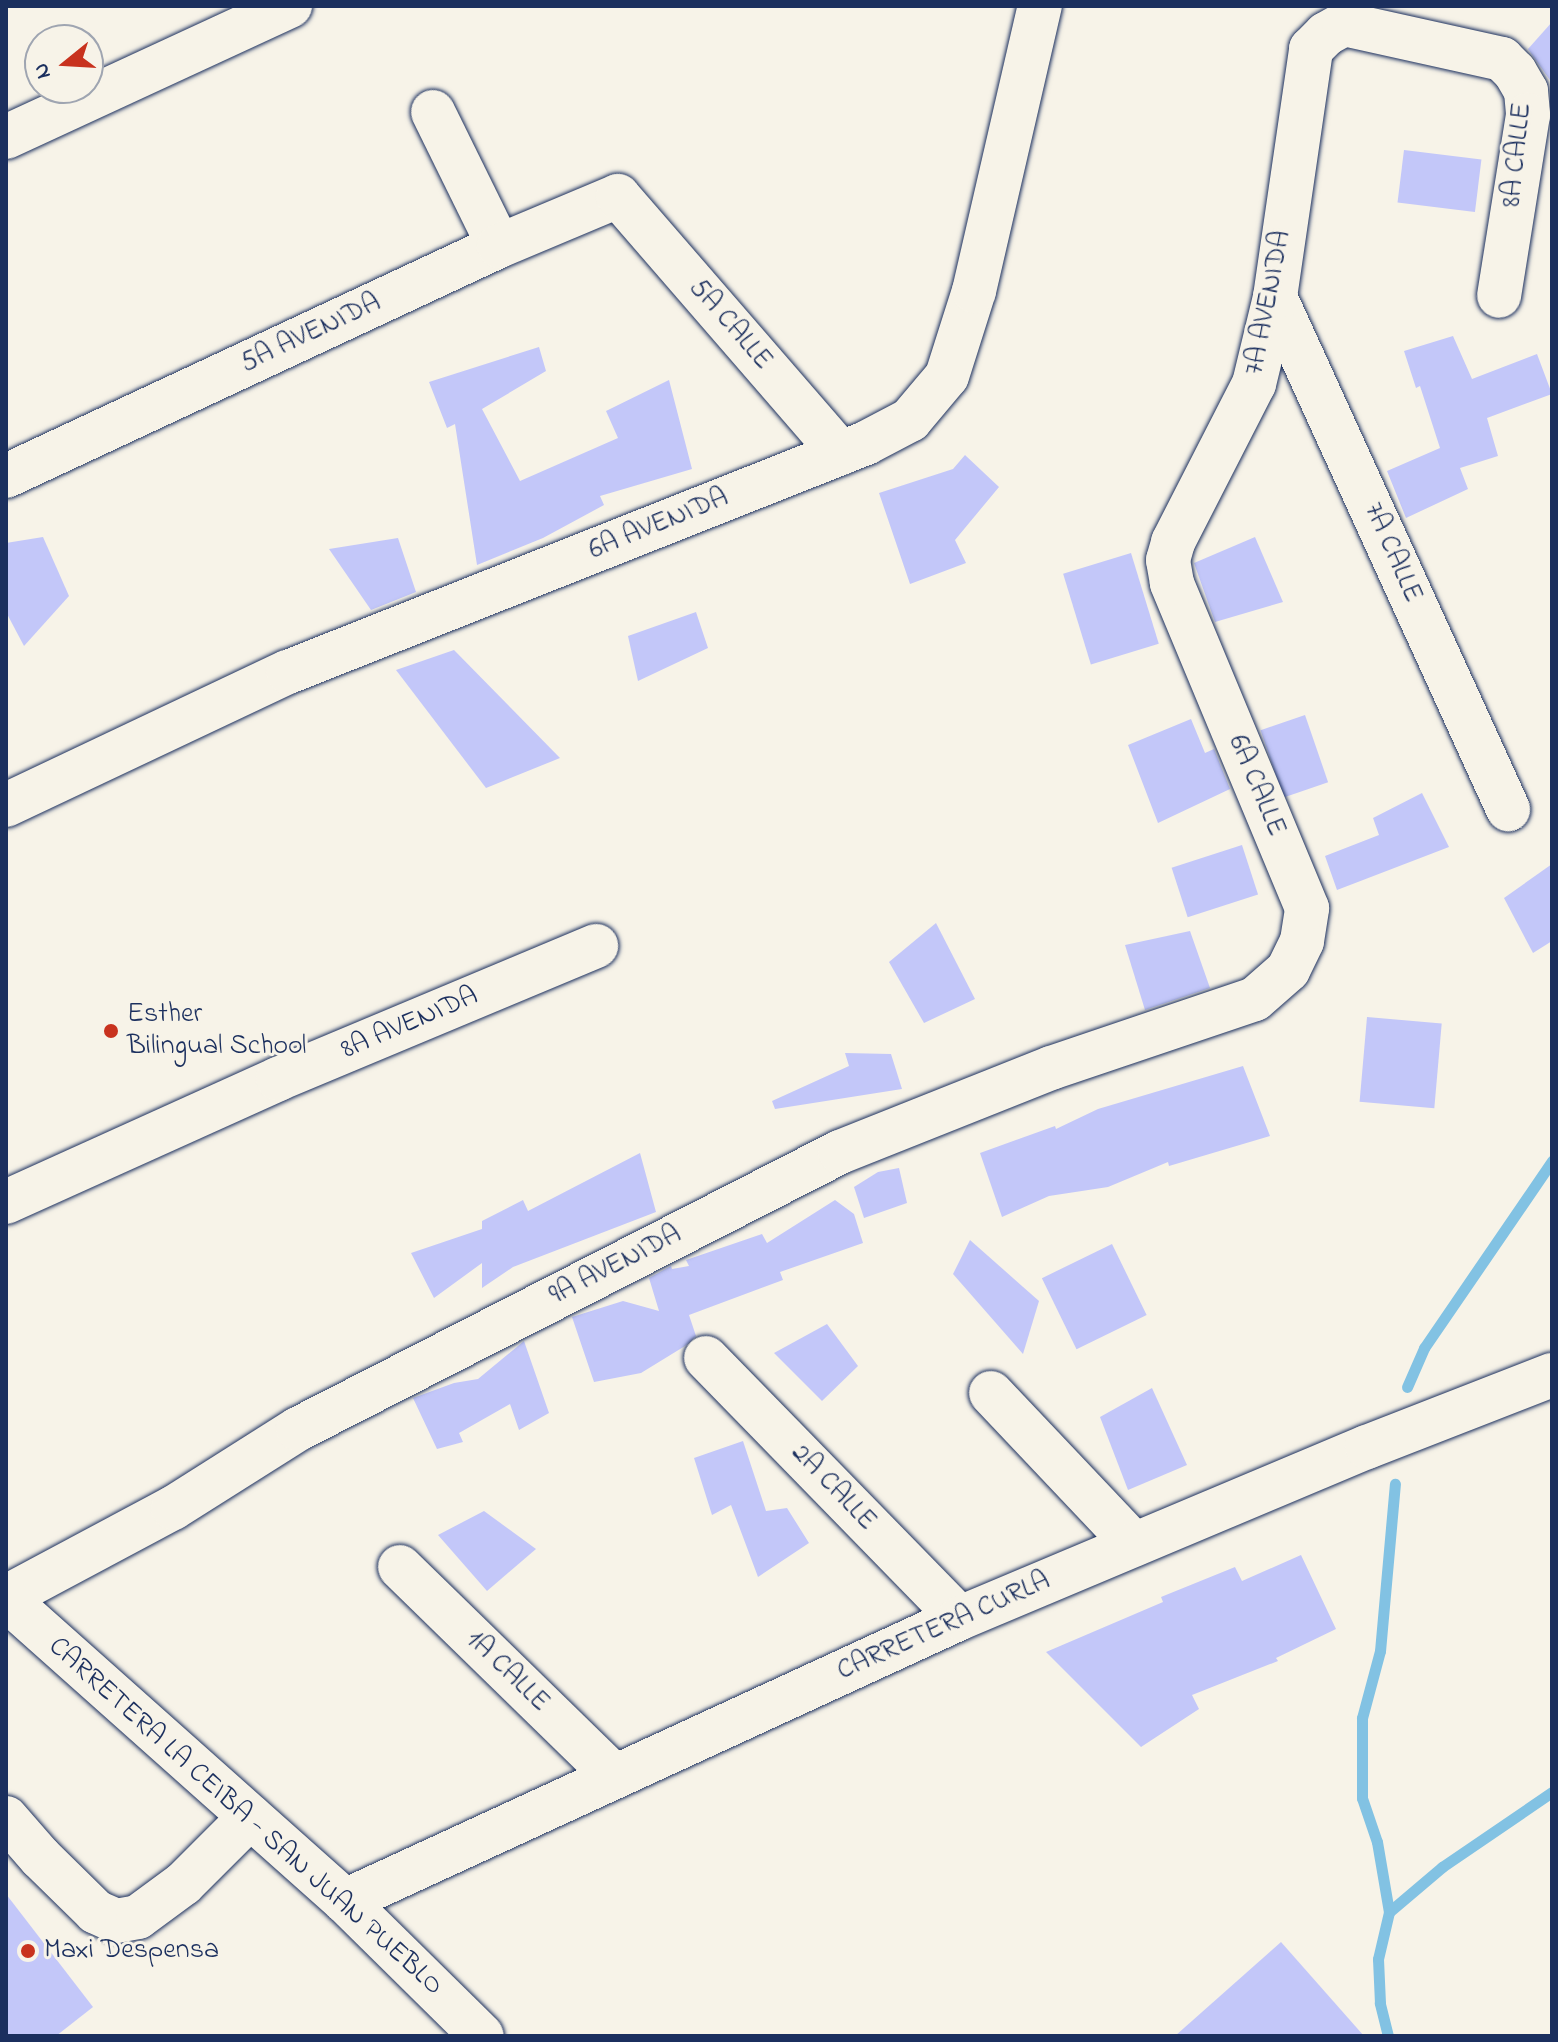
<!DOCTYPE html>
<html>
<head>
<meta charset="utf-8">
<style>
	body { margin:0 }
	#map { position:relative; width:1558px; height:2042px; overflow:hidden; background:#f7f3e8; font-family:"Indie Flower",sans-serif }
	div>[style] { position:absolute }
	.stream>* { height:11px; margin:-5.5px; padding:0 5.5px; transform-origin:5.5px; border-radius:5.5px; background:#82c2e3 }
	.building>* { inset:0; background:#c3c7f9; transform-origin:0 0 }
	.roads { filter:drop-shadow(0 0 2px #1b2f5e) drop-shadow(0 0 2px #1b2f5e) }
	.minor>* { height:44px; margin:-22px; padding:0 22px; transform-origin:22px; border-radius:22px; background:#f7f3e8 }
	.major>* { height:44px; margin:-22px; padding:0 22px; transform-origin:22px; border-radius:22px; background:#f7f3e8 }
	.dots>* { width:22px; height:22px; translate:-50% -50%; box-sizing:border-box; border:4px solid #f7f3e8; border-radius:50% }
	span { translate:-50% -50%; white-space:nowrap; text-align:center; line-height:1.15; -webkit-text-stroke:6px #f7f3e8; paint-order:stroke }
	.street-label { font-size:28px; color:#1b2f5e }
	.poi-label { font-size:28px; color:#1b2f5e }
	.left { translate:0 -50%; text-align:left }
	.frame { position:absolute; inset:0; border:8px solid #1b2f5e; pointer-events:none }
	.north { position:absolute; left:24px; top:24px; width:80px; height:80px; box-sizing:border-box; background:#f7f3e8; border:2px solid #9fa5b1; border-radius:50%; rotate:252deg; font-size:22px; font-weight:700; line-height:32px; text-align:center; color:#1b2f5e }
	.north::after { content:''; display:block; margin:auto; width:28px; height:36px; background:#c8321e; clip-path:polygon(50% 0,100% 100%,50% 72%,0 100%) }
</style>
</head>
<body>
<div id="map">
	<div class="stream">
		<i style="left:1407px;top:1387px;width:43px;rotate:-66.4deg"></i>
		<i style="left:1424px;top:1348px;width:227px;rotate:-55.6deg"></i>
		<i style="left:1389px;top:1912px;width:71px;rotate:-99.7deg"></i>
		<i style="left:1377px;top:1842px;width:46px;rotate:-108.8deg"></i>
		<i style="left:1362px;top:1798px;width:80px;rotate:-90deg"></i>
		<i style="left:1362px;top:1718px;width:69px;rotate:-75deg"></i>
		<i style="left:1380px;top:1651px;width:168px;rotate:-84.9deg"></i>
		<i style="left:1388px;top:2036px;width:34px;rotate:-104deg"></i>
		<i style="left:1380px;top:2003px;width:44px;rotate:-92.6deg"></i>
		<i style="left:1378px;top:1959px;width:48px;rotate:-76.8deg"></i>
		<i style="left:1389px;top:1912px;width:70px;rotate:-40.3deg"></i>
		<i style="left:1442px;top:1867px;width:133px;rotate:-34.3deg"></i>
	</div>
	<div class="building">
		<i style="clip-path:polygon(1552px 22px,1552px 83px,1528px 49px)"></i>
		<i style="left:1404px;top:150px;width:78px;height:53px;rotate:7deg"></i>
		<i style="clip-path:polygon(1453px 336px,1472px 379px,1537px 354px,1552px 394px,1487px 418px,1498px 456px,1460px 468px,1468px 489px,1406px 518px,1387px 471px,1440px 448px,1420px 386px,1416px 388px,1404px 351px)"></i>
		<i style="clip-path:polygon(539px 347px,546px 371px,482px 409px,520px 481px,618px 438px,606px 411px,669px 380px,692px 469px,600px 496px,604px 505px,543px 538px,477px 565px,455px 424px,447px 428px,429px 382px)"></i>
		<i style="clip-path:polygon(965px 455px,999px 487px,955px 540px,966px 563px,910px 584px,879px 493px,953px 469px)"></i>
		<i style="clip-path:polygon(43px 537px,69px 596px,24px 646px,6px 612px,6px 543px)"></i>
		<i style="clip-path:polygon(1255px 537px,1283px 602px,1215px 622px,1194px 563px)"></i>
		<i style="clip-path:polygon(398px 538px,416px 592px,371px 610px,329px 549px)"></i>
		<i style="left:1131px;top:553px;width:95px;height:71px;rotate:73deg"></i>
		<i style="clip-path:polygon(696px 612px,708px 648px,638px 681px,628px 636px)"></i>
		<i style="clip-path:polygon(454px 650px,560px 758px,486px 788px,396px 670px)"></i>
		<i style="left:1305px;top:715px;width:71px;height:47px;rotate:71deg"></i>
		<i style="clip-path:polygon(1191px 719px,1205px 753px,1214px 749px,1230px 789px,1158px 823px,1128px 745px)"></i>
		<i style="clip-path:polygon(1422px 793px,1449px 847px,1337px 890px,1325px 856px,1379px 835px,1373px 818px)"></i>
		<i style="left:1242px;top:845px;width:52px;height:74px;rotate:72deg"></i>
		<i style="clip-path:polygon(1552px 864px,1552px 941px,1533px 953px,1504px 898px)"></i>
		<i style="clip-path:polygon(936px 923px,975px 999px,924px 1023px,889px 962px)"></i>
		<i style="clip-path:polygon(1190px 931px,1210px 988px,1145px 1010px,1125px 945px)"></i>
		<i style="left:1367px;top:1017px;width:75px;height:85px;rotate:5deg"></i>
		<i style="clip-path:polygon(845px 1053px,891px 1054px,902px 1089px,775px 1109px,772px 1101px,849px 1066px)"></i>
		<i style="clip-path:polygon(1243px 1066px,1270px 1136px,1169px 1166px,1168px 1162px,1108px 1187px,1049px 1196px,1002px 1217px,980px 1153px,1055px 1126px,1056px 1129px,1098px 1109px)"></i>
		<i style="clip-path:polygon(640px 1153px,656px 1212px,513px 1267px,482px 1288px,482px 1263px,434px 1298px,411px 1253px,482px 1229px,482px 1221px,523px 1200px,528px 1211px)"></i>
		<i style="clip-path:polygon(899px 1168px,907px 1203px,864px 1218px,854px 1187px,878px 1172px)"></i>
		<i style="clip-path:polygon(835px 1200px,854px 1214px,863px 1243px,780px 1272px,783px 1280px,689px 1315px,696px 1336px,685px 1346px,641px 1373px,594px 1382px,572px 1317px,623px 1301px,659px 1311px,649px 1278px,671px 1266px,672px 1269px,689px 1266px,686px 1260px,762px 1234px,767px 1243px)"></i>
		<i style="clip-path:polygon(970px 1240px,1039px 1301px,1023px 1354px,953px 1274px)"></i>
		<i style="left:1112px;top:1244px;width:79px;height:78px;rotate:64deg"></i>
		<i style="clip-path:polygon(827px 1324px,858px 1366px,822px 1401px,774px 1353px)"></i>
		<i style="clip-path:polygon(524px 1341px,549px 1413px,519px 1430px,510px 1404px,459px 1433px,463px 1442px,437px 1449px,413px 1398px,454px 1383px,478px 1379px)"></i>
		<i style="clip-path:polygon(1152px 1388px,1187px 1465px,1128px 1490px,1100px 1417px)"></i>
		<i style="clip-path:polygon(743px 1441px,766px 1511px,787px 1508px,809px 1543px,758px 1577px,731px 1505px,712px 1515px,694px 1458px)"></i>
		<i style="clip-path:polygon(484px 1511px,536px 1549px,487px 1591px,438px 1535px)"></i>
		<i style="clip-path:polygon(1301px 1555px,1336px 1629px,1276px 1658px,1278px 1661px,1192px 1695px,1199px 1709px,1141px 1747px,1046px 1652px,1163px 1602px,1161px 1597px,1235px 1567px,1242px 1581px)"></i>
		<i style="clip-path:polygon(6px 1894px,93px 2007px,56px 2036px,6px 2036px)"></i>
		<i style="clip-path:polygon(1281px 1942px,1364px 2036px,1175px 2036px)"></i>
	</div>
	<div class="roads">
		<div class="minor">
			<i style="left:433px;top:112px;width:149px;rotate:63.8deg"></i>
			<i style="left:6px;top:137px;width:313px;rotate:-24.8deg"></i>
			<i style="left:1275px;top:297px;width:563px;rotate:65.53deg"></i>
			<i style="left:6px;top:476px;width:544px;rotate:-25.01deg"></i>
			<i style="left:499px;top:246px;width:129px;rotate:-22.8deg"></i>
			<i style="left:618px;top:196px;width:340px;rotate:49.1deg"></i>
			<i style="left:6px;top:805px;width:312px;rotate:-25.3deg"></i>
			<i style="left:288px;top:672px;width:622px;rotate:-21.61deg"></i>
			<i style="left:866px;top:443px;width:50px;rotate:-27.6deg"></i>
			<i style="left:910px;top:420px;width:57px;rotate:-49.9deg"></i>
			<i style="left:947px;top:376px;width:89px;rotate:-72.4deg"></i>
			<i style="left:974px;top:291px;width:293px;rotate:-77deg"></i>
			<i style="left:6px;top:1202px;width:299px;rotate:-24.3deg"></i>
			<i style="left:278px;top:1079px;width:345px;rotate:-22.7deg"></i>
			<i style="left:706px;top:1358px;width:363px;rotate:45.7deg"></i>
			<i style="left:991px;top:1393px;width:208px;rotate:46.6deg"></i>
			<i style="left:400px;top:1567px;width:299px;rotate:44.3deg"></i>
			<i style="left:6px;top:1597px;width:189px;rotate:-28.1deg"></i>
			<i style="left:173px;top:1508px;width:148px;rotate:-32.3deg"></i>
			<i style="left:298px;top:1429px;width:609px;rotate:-27.07deg"></i>
			<i style="left:840px;top:1152px;width:227px;rotate:-21.7deg"></i>
			<i style="left:1051px;top:1068px;width:215px;rotate:-18.7deg"></i>
			<i style="left:1255px;top:999px;width:44px;rotate:-41.3deg"></i>
			<i style="left:1288px;top:970px;width:32px;rotate:-64deg"></i>
			<i style="left:1302px;top:941px;width:33px;rotate:-81deg"></i>
			<i style="left:1307px;top:908px;width:352px;rotate:-112.6deg"></i>
			<i style="left:1172px;top:583px;width:23px;rotate:-100deg"></i>
			<i style="left:1168px;top:560px;width:19px;rotate:-74deg"></i>
			<i style="left:1173px;top:542px;width:178px;rotate:-62.9deg"></i>
			<i style="left:1254px;top:384px;width:89px;rotate:-76.4deg"></i>
			<i style="left:1275px;top:297px;width:251px;rotate:-81.7deg"></i>
			<i style="left:1311px;top:49px;width:21px;rotate:-45deg"></i>
			<i style="left:1326px;top:34px;width:21px;rotate:-29deg"></i>
			<i style="left:1344px;top:24px;width:162px;rotate:12.5deg"></i>
			<i style="left:1502px;top:59px;width:18px;rotate:45deg"></i>
			<i style="left:1515px;top:72px;width:22px;rotate:60deg"></i>
			<i style="left:1526px;top:91px;width:24px;rotate:85deg"></i>
			<i style="left:1528px;top:115px;width:183px;rotate:99.1deg"></i>
			<i style="left:6px;top:1818px;width:52px;rotate:48.9deg"></i>
			<i style="left:40px;top:1857px;width:78px;rotate:44.5deg"></i>
			<i style="left:96px;top:1912px;width:22px;rotate:24deg"></i>
			<i style="left:116px;top:1921px;width:22px;rotate:-10deg"></i>
			<i style="left:138px;top:1917px;width:56px;rotate:-36.3deg"></i>
			<i style="left:183px;top:1884px;width:95px;rotate:-45deg"></i>
		</div>
		<div class="major">
			<i style="left:6px;top:1599px;width:454px;rotate:41.7deg"></i>
			<i style="left:345px;top:1901px;width:192px;rotate:44.6deg"></i>
			<i style="left:345px;top:1901px;width:677px;rotate:-24.71deg"></i>
			<i style="left:960px;top:1618px;width:441px;rotate:-22.8deg"></i>
			<i style="left:1367px;top:1447px;width:199px;rotate:-21.3deg"></i>
		</div>
	</div>
	<div class="dots">
		<i style="left:111px;top:1031px;background:#c8321e"></i>
		<i style="left:28px;top:1951px;background:#c8321e"></i>
	</div>
	<div class="street-label">
		<span style="left:1518px;top:155px;rotate:-84deg">8A CALLE</span>
		<span style="left:1269px;top:303px;rotate:-79deg">7A AVENIDA</span>
		<span style="left:730px;top:325px;rotate:49deg">5A CALLE</span>
		<span style="left:311px;top:334px;rotate:-25deg">5A AVENIDA</span>
		<span style="left:659px;top:525px;rotate:-22deg">6A AVENIDA</span>
		<span style="left:1392px;top:553px;rotate:66deg">7A CALLE</span>
		<span style="left:1256px;top:786px;rotate:67deg">6A CALLE</span>
		<span style="left:410px;top:1024px;rotate:-23deg">8A AVENIDA</span>
		<span style="left:616px;top:1266px;rotate:-27deg">9A AVENIDA</span>
		<span style="left:833px;top:1488px;rotate:46deg">2A CALLE</span>
		<span style="left:944px;top:1627px;rotate:-24deg">CARRETERA CURLA</span>
		<span style="left:507px;top:1672px;rotate:44deg">1A CALLE</span>
		<span style="left:245px;top:1817px;rotate:42deg">CARRETERA LA CEIBA - SAN JUAN PUEBLO</span>
	</div>
	<div class="poi-label">
		<span class="left" style="left:127px;top:1031px">Esther<br>Bilingual School</span>
		<span class="left" style="left:44px;top:1951px">Maxi Despensa</span>
	</div>
	<div class="frame"></div>
	<div class="north">N</div>
</div>
</body>
</html>
